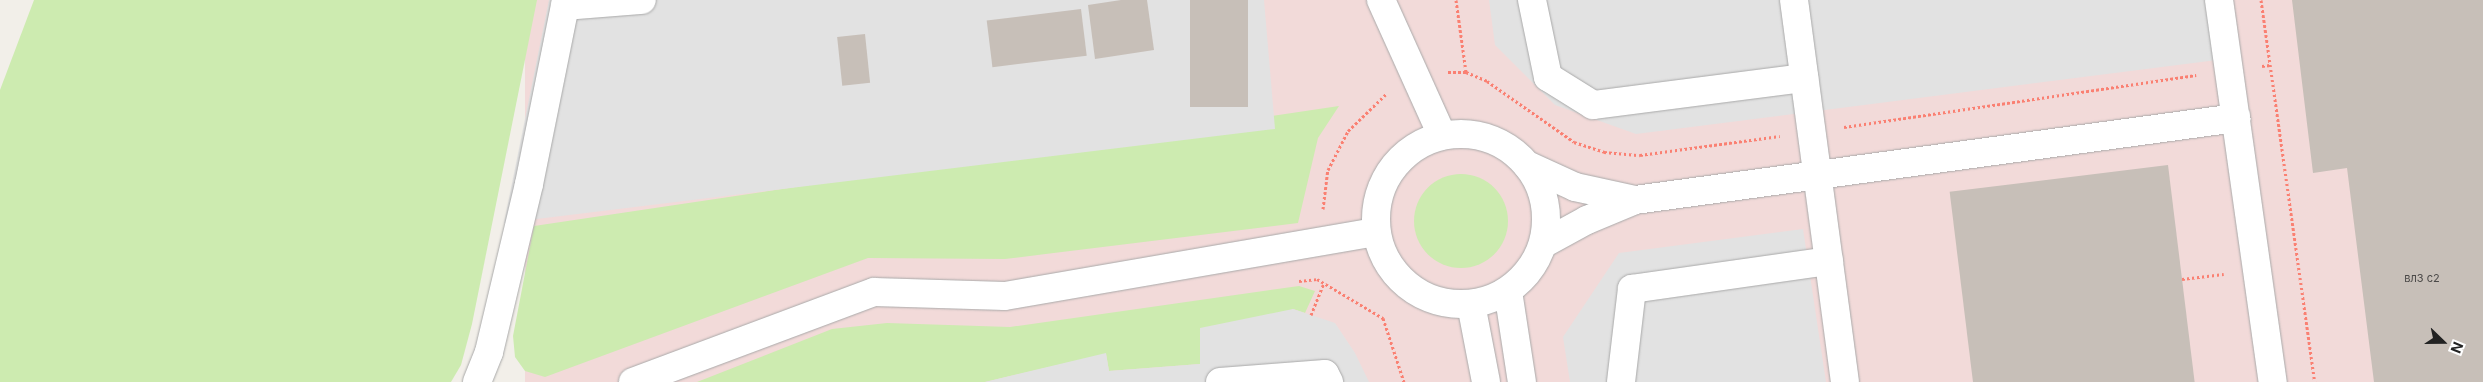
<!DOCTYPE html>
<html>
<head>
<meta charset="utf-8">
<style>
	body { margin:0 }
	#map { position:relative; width:2483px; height:382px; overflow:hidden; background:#f2efe9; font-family:Inter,sans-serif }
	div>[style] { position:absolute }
	.commercial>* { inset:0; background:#f2dad9; transform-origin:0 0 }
	.grass>* { inset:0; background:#cdebb0 }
	.round { border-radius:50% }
	.parking>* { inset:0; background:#e2e2e2 }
	.building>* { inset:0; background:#c7bfb8; transform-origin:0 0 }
	.path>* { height:3px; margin-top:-1.5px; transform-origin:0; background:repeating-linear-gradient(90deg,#fa8072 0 2.5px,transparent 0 5px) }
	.roads { filter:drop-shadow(0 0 1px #a9a9a9) drop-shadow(0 0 1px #a9a9a9) }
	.minor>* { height:28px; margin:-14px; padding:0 14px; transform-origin:14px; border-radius:14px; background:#fff }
	.minor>.ring { margin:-14px; padding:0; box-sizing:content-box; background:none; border:28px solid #fff; border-radius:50% }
	span { translate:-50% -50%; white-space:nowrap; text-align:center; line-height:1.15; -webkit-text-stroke:4px #fff; paint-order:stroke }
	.number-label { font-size:11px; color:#4b4948 }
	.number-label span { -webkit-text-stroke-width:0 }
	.north { position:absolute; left:2418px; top:317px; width:50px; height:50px; -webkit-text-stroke:4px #fff; paint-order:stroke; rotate:112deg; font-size:14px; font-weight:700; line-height:20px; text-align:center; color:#222 }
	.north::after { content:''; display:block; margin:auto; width:18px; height:22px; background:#222; clip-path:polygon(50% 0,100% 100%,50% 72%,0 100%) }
</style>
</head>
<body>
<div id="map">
	<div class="commercial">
		<i style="left:525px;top:0;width:1958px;height:392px"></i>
	</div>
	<div class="grass">
		<i style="clip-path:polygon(34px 0,537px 0,472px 324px,461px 365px,451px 382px,0 382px,0 90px)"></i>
		<i style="clip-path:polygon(1339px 106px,1318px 138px,1298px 223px,1005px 259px,868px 258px,545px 377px,525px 371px,515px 357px,513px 336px,534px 226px)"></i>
		<i class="round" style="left:1414px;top:174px;width:94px;height:94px"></i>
		<i style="clip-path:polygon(1299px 286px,1315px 291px,1305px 313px,1293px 309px,1200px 364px,1109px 371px,1106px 354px,985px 382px,697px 382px,832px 329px,887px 323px,1010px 327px)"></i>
	</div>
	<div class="parking">
		<i style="clip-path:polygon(549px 0,1264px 0,1275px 129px,504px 223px)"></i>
		<i style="clip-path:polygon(1489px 0,2209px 0,2217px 60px,1636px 134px,1555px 105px,1495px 45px)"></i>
		<i style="clip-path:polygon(1803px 229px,1826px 382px,1570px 382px,1563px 337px,1619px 253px)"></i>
		<i style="clip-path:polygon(1293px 309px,1335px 323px,1355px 353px,1369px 382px,985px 382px,1106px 353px,1109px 371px,1200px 364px,1200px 328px)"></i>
	</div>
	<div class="building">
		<i style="clip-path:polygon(1121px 0,1147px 0,1154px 50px,1095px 59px,1088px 5px)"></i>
		<i style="left:1190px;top:0;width:58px;height:107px"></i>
		<i style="clip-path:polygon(2292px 0,2483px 0,2483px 382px,2374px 382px,2347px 168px,2313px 173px)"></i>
		<i style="left:1081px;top:9px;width:47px;height:95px;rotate:83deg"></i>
		<i style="left:865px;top:34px;width:49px;height:28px;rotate:84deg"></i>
		<i style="left:2168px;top:165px;width:219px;height:220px;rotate:83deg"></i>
	</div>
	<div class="path">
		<i style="left:1456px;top:0;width:73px;rotate:82.1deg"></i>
		<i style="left:2261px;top:0;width:386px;rotate:82deg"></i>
		<i style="left:2262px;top:66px;width:8px;rotate:-7deg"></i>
		<i style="left:1448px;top:72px;width:18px"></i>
		<i style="left:1466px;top:72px;width:23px;rotate:23deg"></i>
		<i style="left:1487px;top:81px;width:106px;rotate:35deg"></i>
		<i style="left:1574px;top:142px;width:32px;rotate:18deg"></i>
		<i style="left:1604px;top:152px;width:36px;rotate:5deg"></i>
		<i style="left:1640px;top:155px;width:141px;rotate:-7.7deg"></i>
		<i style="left:1844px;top:127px;width:356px;rotate:-8.4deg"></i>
		<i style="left:1323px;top:209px;width:39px;rotate:-83deg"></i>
		<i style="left:1328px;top:170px;width:44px;rotate:-62.9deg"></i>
		<i style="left:1348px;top:131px;width:53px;rotate:-44.2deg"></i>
		<i style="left:2182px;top:279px;width:42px;rotate:-6.8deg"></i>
		<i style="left:1299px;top:281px;width:18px;rotate:-6deg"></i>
		<i style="left:1317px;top:279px;width:77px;rotate:30.6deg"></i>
		<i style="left:1383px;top:318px;width:67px;rotate:71.8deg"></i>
		<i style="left:1311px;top:315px;width:35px;rotate:-68deg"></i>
	</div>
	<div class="roads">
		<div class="minor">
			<i style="left:1381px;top:0;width:148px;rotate:65.7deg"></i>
			<i style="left:1532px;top:0;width:79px;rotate:78.3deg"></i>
			<i style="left:1548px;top:77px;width:53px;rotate:31.9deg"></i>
			<i style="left:1593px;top:105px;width:213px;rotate:-7.3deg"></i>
			<i style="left:1794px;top:0;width:385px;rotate:82.4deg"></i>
			<i style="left:2219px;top:0;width:386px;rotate:82deg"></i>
			<i style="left:565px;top:6px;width:77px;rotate:-4.5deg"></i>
			<i class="ring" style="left:1376px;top:134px;width:142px;height:142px"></i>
			<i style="left:1527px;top:165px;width:53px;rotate:24.6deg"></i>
			<i style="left:1575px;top:187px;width:61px;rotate:12.2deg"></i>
			<i style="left:1543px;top:244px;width:50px;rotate:-28.6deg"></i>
			<i style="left:1587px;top:220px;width:52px;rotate:-22.6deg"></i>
			<i style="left:1635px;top:200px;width:607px;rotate:-7.77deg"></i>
			<i style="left:1508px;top:291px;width:92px;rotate:81.3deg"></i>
			<i style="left:1471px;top:304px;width:79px;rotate:79.1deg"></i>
			<i style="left:477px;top:382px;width:32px;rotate:-68deg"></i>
			<i style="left:489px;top:352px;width:173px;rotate:-76.6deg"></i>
			<i style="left:529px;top:184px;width:188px;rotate:-78.6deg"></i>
			<i style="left:633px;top:382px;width:257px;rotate:-20.5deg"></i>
			<i style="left:874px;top:292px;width:131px;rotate:1.7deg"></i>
			<i style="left:1005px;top:296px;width:376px;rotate:-9.8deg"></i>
			<i style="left:1220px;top:382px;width:105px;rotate:-4.4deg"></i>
			<i style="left:1325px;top:374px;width:9px;rotate:63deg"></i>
			<i style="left:1621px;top:382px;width:94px;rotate:-83.3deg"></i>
			<i style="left:1632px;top:289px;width:199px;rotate:-8.1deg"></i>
		</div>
	</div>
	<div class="number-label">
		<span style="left:2422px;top:278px">вл3 с2</span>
	</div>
	<div class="north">N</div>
</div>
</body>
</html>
